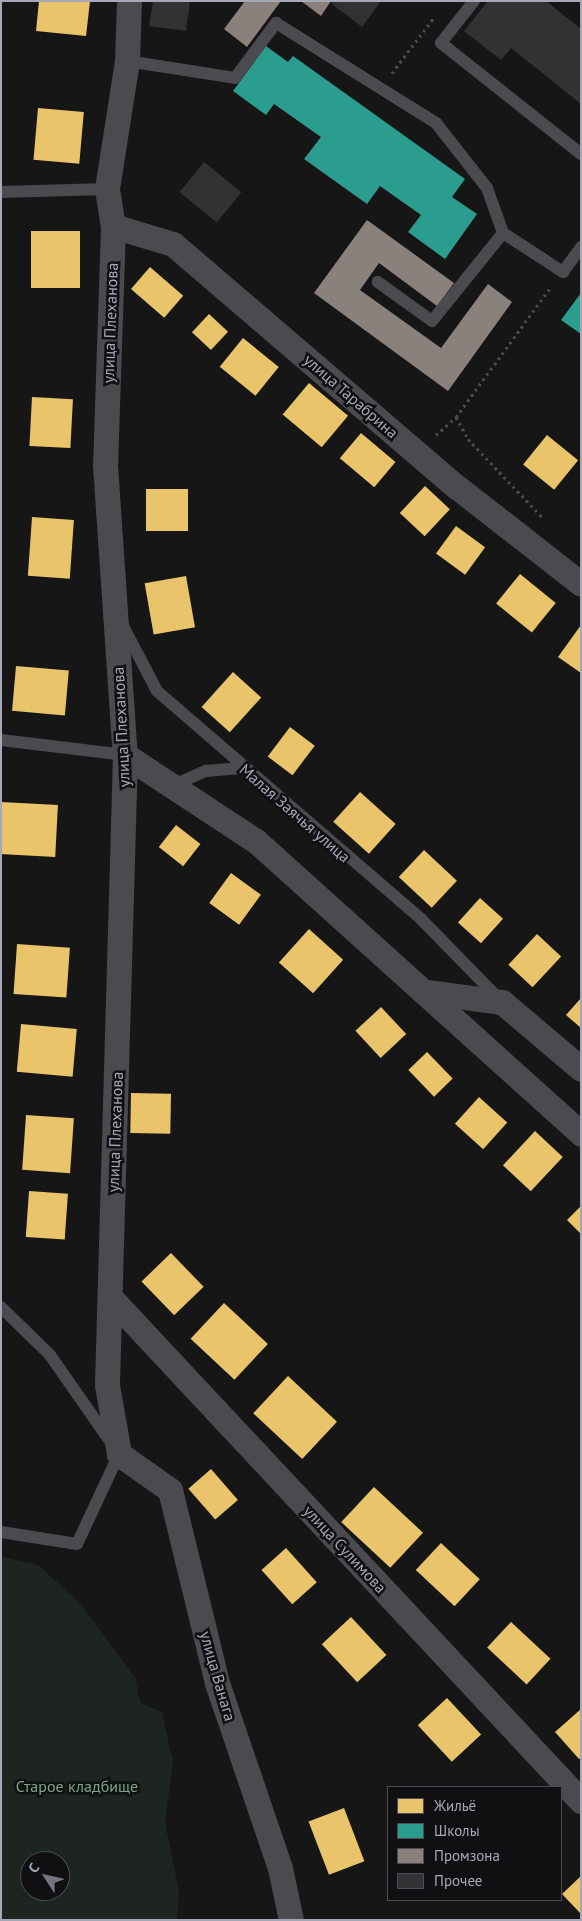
<!DOCTYPE html>
<html>
<head>
<meta charset="utf-8">
<style>
	body { margin:0 }
	#map { position:relative; width:582px; height:1921px; overflow:hidden; background:#161616; font-family:"PT Sans",sans-serif }
	div>[style] { position:absolute }
	.green>* { inset:0; background:#1e2520 }
	.homes>* { inset:0; background:#e9c46a; transform-origin:0 0 }
	.schools>* { inset:0; background:#2a9d8f }
	.industry>* { inset:0; background:#8a817c }
	.building>* { inset:0; background:#323234; transform-origin:0 0 }
	.path>* { height:3px; margin-top:-1.5px; transform-origin:0; background:repeating-linear-gradient(90deg,#4c4c51 0 2.5px,transparent 0 6.5px) }
	.service>* { height:12px; margin:-6px; padding:0 6px; transform-origin:6px; border-radius:6px; background:#4a4a4f }
	.minor>* { height:25px; margin:-12.5px; padding:0 12.5px; transform-origin:12.5px; border-radius:12.5px; background:#4a4a4f }
	span { translate:-50% -50%; white-space:nowrap; text-align:center; line-height:1.15; -webkit-text-stroke:5px #101012; paint-order:stroke }
	.street-label { font-size:16px; color:#a6a8b8 }
	.park-label { font-size:16px; color:#7ca485 }
	.frame { position:absolute; inset:0; border:2px solid #a6a8b8; pointer-events:none }
	.legend { position:absolute; left:387px; top:1786px; width:175px; height:115px; box-sizing:border-box; background:#101012; border:1px solid #4c4d54; margin:0; padding:6px 9px; list-style:none; font-size:15px; color:#a6a8b8 }
	.legend li { display:flex; align-items:center; gap:10px; height:25px }
	.legend b { width:25px; border:1px solid #4c4d54 }
	.north { position:absolute; left:20px; top:1851px; width:50px; height:50px; box-sizing:border-box; background:#101012; border:1px solid #4c4d54; border-radius:50%; rotate:305deg; font-size:14px; font-weight:700; line-height:20px; text-align:center; color:#a6a8b8 }
	.north::after { content:''; display:block; margin:auto; width:18px; height:22px; background:#74757f; clip-path:polygon(50% 0,100% 100%,50% 72%,0 100%) }
</style>
</head>
<body>
<div id="map">
	<div class="green">
		<i style="clip-path:polygon(evenodd,1px 1557px,38px 1565px,81px 1604px,136px 1679px,140px 1703px,162px 1712px,173px 1762px,165px 1823px,179px 1891px,177px 1920px,1px 1920px,1px 1557px,30px 1861px,60px 1861px,60px 1891px,30px 1891px,30px 1861px)"></i>
	</div>
	<div class="homes">
		<i style="clip-path:polygon(39px 1px,90px 1px,86px 36px,36px 31px)"></i>
		<i style="left:38px;top:108px;width:46px;height:52px;rotate:5deg"></i>
		<i style="left:31px;top:231px;width:49px;height:57px"></i>
		<i style="left:150px;top:267px;width:44px;height:29px;rotate:41deg"></i>
		<i style="left:209px;top:314px;width:26px;height:25px;rotate:43deg"></i>
		<i style="left:243px;top:338px;width:46px;height:37px;rotate:39deg"></i>
		<i style="left:309px;top:383px;width:51px;height:41px;rotate:40deg"></i>
		<i style="left:32px;top:397px;width:41px;height:49px;rotate:3deg"></i>
		<i style="left:361px;top:433px;width:45px;height:33px;rotate:40deg"></i>
		<i style="left:547px;top:435px;width:40px;height:38px;rotate:39deg"></i>
		<i style="left:425px;top:486px;width:34px;height:37px;rotate:43deg"></i>
		<i style="left:146px;top:489px;width:42px;height:42px"></i>
		<i style="left:32px;top:517px;width:42px;height:59px;rotate:4deg"></i>
		<i style="left:456px;top:526px;width:36px;height:34px;rotate:36deg"></i>
		<i style="left:520px;top:574px;width:46px;height:38px;rotate:39deg"></i>
		<i style="left:186px;top:576px;width:52px;height:42px;rotate:80deg"></i>
		<i style="clip-path:polygon(581px 625px,581px 673px,558px 657px)"></i>
		<i style="left:16px;top:666px;width:53px;height:45px;rotate:5deg"></i>
		<i style="left:233px;top:672px;width:38px;height:47px;rotate:42deg"></i>
		<i style="left:290px;top:727px;width:31px;height:37px;rotate:37deg"></i>
		<i style="left:360px;top:792px;width:48px;height:40px;rotate:42deg"></i>
		<i style="left:1px;top:802px;width:57px;height:52px;rotate:3deg"></i>
		<i style="left:176px;top:825px;width:31px;height:28px;rotate:38deg"></i>
		<i style="left:424px;top:850px;width:45px;height:37px;rotate:43deg"></i>
		<i style="left:231px;top:873px;width:37px;height:37px;rotate:36deg"></i>
		<i style="left:480px;top:898px;width:31px;height:33px;rotate:42deg"></i>
		<i style="left:309px;top:929px;width:46px;height:45px;rotate:42deg"></i>
		<i style="left:537px;top:934px;width:33px;height:42px;rotate:43deg"></i>
		<i style="left:17px;top:944px;width:53px;height:50px;rotate:4deg"></i>
		<i style="clip-path:polygon(581px 998px,581px 1028px,566px 1015px)"></i>
		<i style="left:381px;top:1007px;width:37px;height:35px;rotate:47deg"></i>
		<i style="left:21px;top:1024px;width:56px;height:48px;rotate:5deg"></i>
		<i style="left:427px;top:1052px;width:37px;height:26px;rotate:46deg"></i>
		<i style="left:131px;top:1093px;width:40px;height:40px;rotate:1deg"></i>
		<i style="left:479px;top:1097px;width:38px;height:36px;rotate:42deg"></i>
		<i style="left:26px;top:1115px;width:48px;height:55px;rotate:4deg"></i>
		<i style="left:535px;top:1131px;width:38px;height:47px;rotate:43deg"></i>
		<i style="left:29px;top:1191px;width:39px;height:46px;rotate:4deg"></i>
		<i style="clip-path:polygon(581px 1206px,581px 1234px,567px 1220px)"></i>
		<i style="left:171px;top:1253px;width:47px;height:41px;rotate:46deg"></i>
		<i style="left:224px;top:1303px;width:60px;height:49px;rotate:43deg"></i>
		<i style="left:288px;top:1376px;width:67px;height:51px;rotate:43deg"></i>
		<i style="left:211px;top:1469px;width:41px;height:30px;rotate:49deg"></i>
		<i style="left:374px;top:1487px;width:67px;height:48px;rotate:43deg"></i>
		<i style="left:441px;top:1543px;width:53px;height:37px;rotate:43deg"></i>
		<i style="left:286px;top:1548px;width:46px;height:33px;rotate:48deg"></i>
		<i style="left:351px;top:1617px;width:52px;height:40px;rotate:47deg"></i>
		<i style="left:511px;top:1622px;width:54px;height:35px;rotate:43deg"></i>
		<i style="left:447px;top:1698px;width:50px;height:40px;rotate:47deg"></i>
		<i style="clip-path:polygon(581px 1709px,581px 1758px,579px 1759px,555px 1732px)"></i>
		<i style="left:344px;top:1808px;width:57px;height:38px;rotate:69deg"></i>
		<i style="clip-path:polygon(581px 1876px,581px 1914px,562px 1894px)"></i>
	</div>
	<div class="schools">
		<i style="clip-path:polygon(266px 46px,288px 62px,293px 56px,465px 179px,452px 197px,477px 214px,445px 259px,408px 232px,421px 215px,380px 186px,367px 204px,304px 159px,321px 137px,274px 104px,266px 115px,233px 91px)"></i>
		<i style="clip-path:polygon(581px 293px,581px 334px,561px 320px)"></i>
	</div>
	<div class="industry">
		<i style="clip-path:polygon(245px 1px,281px 1px,247px 47px,224px 29px)"></i>
		<i style="clip-path:polygon(301px 1px,331px 1px,321px 16px)"></i>
		<i style="clip-path:polygon(367px 220px,454px 283px,437px 306px,379px 263px,360px 290px,441px 348px,488px 284px,512px 302px,448px 391px,314px 293px)"></i>
	</div>
	<div class="building">
		<i style="clip-path:polygon(153px 1px,190px 1px,186px 31px,149px 26px)"></i>
		<i style="clip-path:polygon(334px 1px,381px 1px,362px 27px,332px 4px)"></i>
		<i style="clip-path:polygon(488px 1px,546px 1px,581px 29px,581px 104px,511px 48px,501px 60px,464px 31px)"></i>
		<i style="left:204px;top:162px;width:48px;height:39px;rotate:39deg"></i>
	</div>
	<div class="path">
		<i style="left:392px;top:73px;width:71px;rotate:-53deg"></i>
		<i style="left:456px;top:417px;width:160px;rotate:-53.9deg"></i>
		<i style="left:436px;top:435px;width:27px;rotate:-42deg"></i>
		<i style="left:456px;top:417px;width:25px;rotate:61deg"></i>
		<i style="left:468px;top:439px;width:108px;rotate:46.5deg"></i>
	</div>
	<div class="service">
		<i style="left:474px;top:1px;width:53px;rotate:128.2deg"></i>
		<i style="left:441px;top:43px;width:179px;rotate:38.4deg"></i>
		<i style="left:127px;top:61px;width:109px;rotate:8.9deg"></i>
		<i style="left:235px;top:78px;width:69px;rotate:-53.3deg"></i>
		<i style="left:276px;top:23px;width:189px;rotate:32deg"></i>
		<i style="left:436px;top:123px;width:83px;rotate:51.9deg"></i>
		<i style="left:487px;top:188px;width:48px;rotate:70.4deg"></i>
		<i style="left:503px;top:233px;width:113px;rotate:128.9deg"></i>
		<i style="left:432px;top:321px;width:67px;rotate:-144.2deg"></i>
		<i style="left:1px;top:192px;width:106px;rotate:-1.6deg"></i>
		<i style="left:503px;top:233px;width:72px;rotate:33deg"></i>
		<i style="left:563px;top:272px;width:31px;rotate:-54deg"></i>
		<i style="left:122px;top:624px;width:76px;rotate:62.4deg"></i>
		<i style="left:157px;top:691px;width:349px;rotate:40.8deg"></i>
		<i style="left:421px;top:919px;width:113px;rotate:45.7deg"></i>
		<i style="left:1px;top:740px;width:125px;rotate:6.9deg"></i>
		<i style="left:174px;top:785px;width:35px;rotate:-24deg"></i>
		<i style="left:206px;top:771px;width:38px;rotate:-5deg"></i>
		<i style="left:1px;top:1307px;width:69px;rotate:44.4deg"></i>
		<i style="left:50px;top:1355px;width:121px;rotate:55.1deg"></i>
		<i style="left:119px;top:1454px;width:99px;rotate:115deg"></i>
		<i style="left:77px;top:1544px;width:77px;rotate:-171deg"></i>
	</div>
	<div class="minor">
		<i style="left:129px;top:1px;width:60px;rotate:91.9deg"></i>
		<i style="left:127px;top:61px;width:130px;rotate:98.9deg"></i>
		<i style="left:107px;top:189px;width:37px;rotate:81deg"></i>
		<i style="left:113px;top:226px;width:239px;rotate:91.9deg"></i>
		<i style="left:105px;top:465px;width:291px;rotate:86.1deg"></i>
		<i style="left:125px;top:755px;width:630px;rotate:91.64deg"></i>
		<i style="left:107px;top:1385px;width:70px;rotate:80.1deg"></i>
		<i style="left:119px;top:1454px;width:62px;rotate:35.2deg"></i>
		<i style="left:170px;top:1490px;width:199px;rotate:76.3deg"></i>
		<i style="left:217px;top:1683px;width:195px;rotate:71.2deg"></i>
		<i style="left:280px;top:1868px;width:53px;rotate:78.1deg"></i>
		<i style="left:113px;top:226px;width:63px;rotate:16.7deg"></i>
		<i style="left:173px;top:244px;width:374px;rotate:40.6deg"></i>
		<i style="left:457px;top:487px;width:157px;rotate:38deg"></i>
		<i style="left:125px;top:755px;width:157px;rotate:33.3deg"></i>
		<i style="left:256px;top:841px;width:438px;rotate:42deg"></i>
		<i style="left:427px;top:992px;width:76px;rotate:7.6deg"></i>
		<i style="left:502px;top:1002px;width:104px;rotate:40.3deg"></i>
		<i style="left:110px;top:1297px;width:690px;rotate:46.94deg"></i>
	</div>
	<div class="street-label">
		<span style="left:110px;top:323px;rotate:-88deg">улица Плеханова</span>
		<span style="left:351px;top:396px;rotate:41deg">улица Тарабрина</span>
		<span style="left:121px;top:727px;rotate:-93deg">улица Плеханова</span>
		<span style="left:295px;top:813px;rotate:41deg">Малая Заячья улица</span>
		<span style="left:115px;top:1132px;rotate:-88deg">улица Плеханова</span>
		<span style="left:345px;top:1549px;rotate:47deg">улица Сулимова</span>
		<span style="left:218px;top:1676px;rotate:74deg">улица Ванага</span>
	</div>
	<div class="park-label">
		<span style="left:77px;top:1786px">Старое кладбище</span>
	</div>
	<div class="frame"></div>
	<ul class="legend">
	<li><b style="height:14px;background:#e9c46a"></b>Жильё</li>
	<li><b style="height:14px;background:#2a9d8f"></b>Школы</li>
	<li><b style="height:14px;background:#8a817c"></b>Промзона</li>
	<li><b style="height:14px;background:#323234"></b>Прочее</li>
	</ul>
	<div class="north">С</div>
</div>
</body>
</html>
